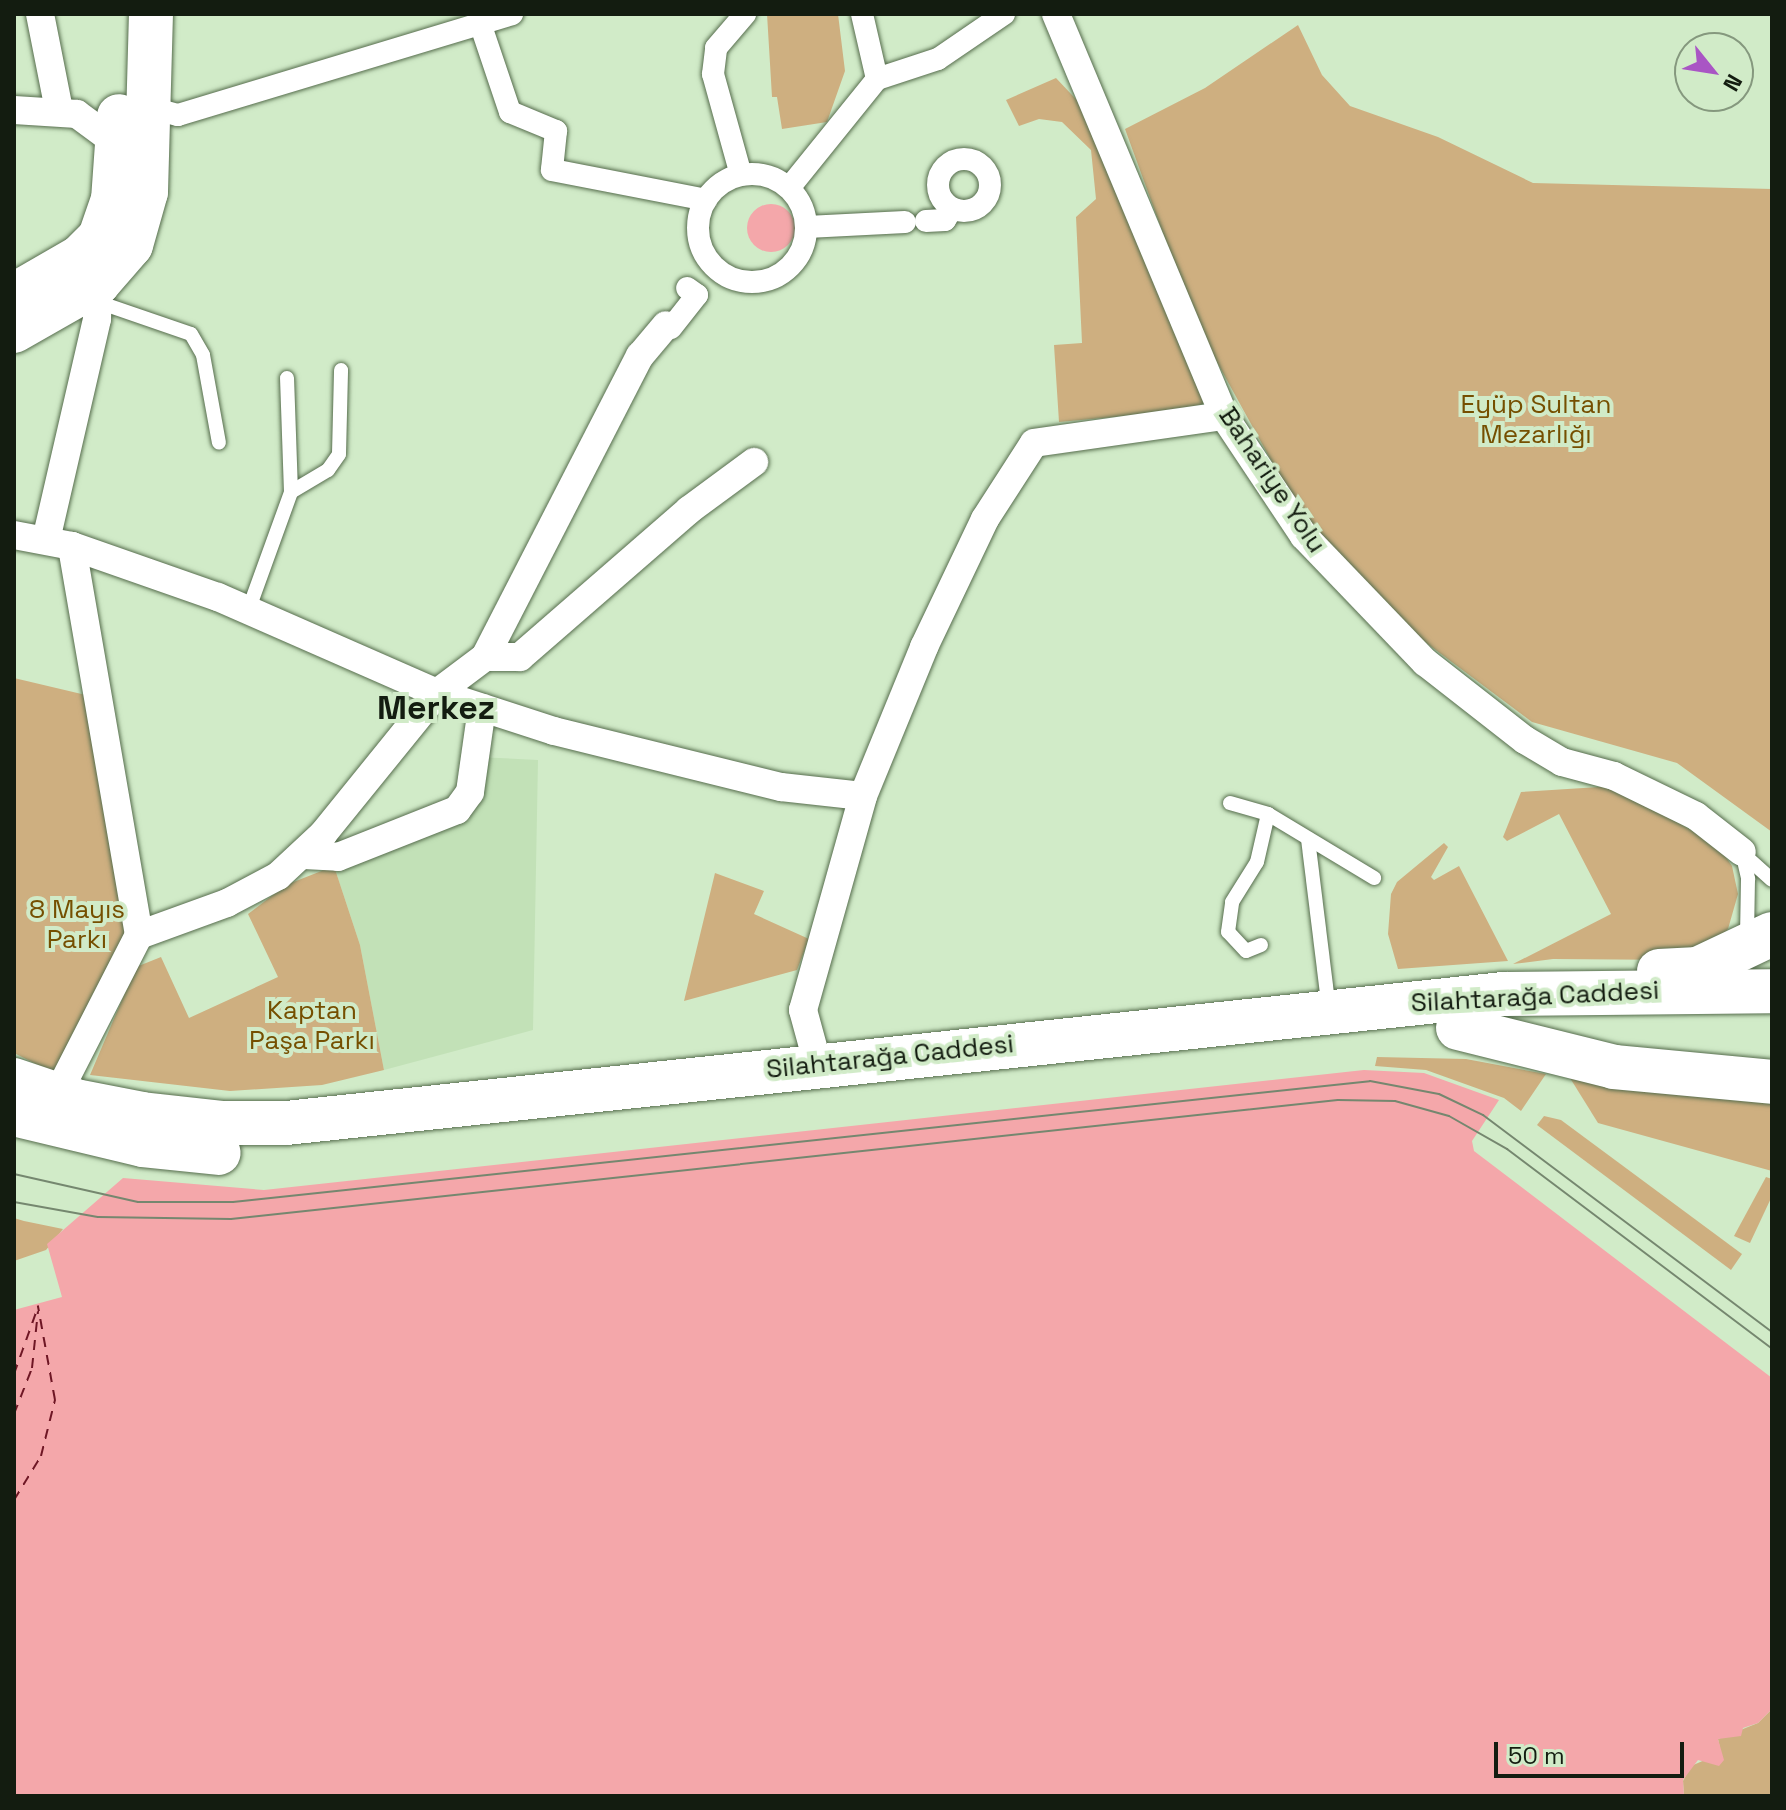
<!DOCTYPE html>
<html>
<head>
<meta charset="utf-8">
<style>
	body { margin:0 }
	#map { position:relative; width:1786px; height:1810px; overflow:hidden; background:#d1ebc8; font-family:"Space Grotesk",sans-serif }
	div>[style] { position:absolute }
	.built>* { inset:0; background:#c2e1b7 }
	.green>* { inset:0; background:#ceaf80 }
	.water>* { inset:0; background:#f4a7aa }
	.round { border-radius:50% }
	.ferry>* { height:2px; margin-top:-1px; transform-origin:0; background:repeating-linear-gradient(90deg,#6e1624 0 10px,transparent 0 18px) }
	.roads { filter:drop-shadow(0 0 2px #566d4d) drop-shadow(0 0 2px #566d4d) }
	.service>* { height:14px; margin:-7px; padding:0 7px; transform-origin:7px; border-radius:7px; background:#fff }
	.pedestrian>* { height:22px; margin:-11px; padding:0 11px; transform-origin:11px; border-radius:11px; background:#fff }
	.pedestrian>.ring { margin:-11px; padding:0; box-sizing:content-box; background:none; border:22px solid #fff; border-radius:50% }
	.minor>* { height:28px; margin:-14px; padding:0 14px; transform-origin:14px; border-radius:14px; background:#fff }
	.primary>* { height:44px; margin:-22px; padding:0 22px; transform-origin:22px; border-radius:22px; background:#fff }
	.tram>* { height:2px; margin:-1px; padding:0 1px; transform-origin:1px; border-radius:1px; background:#75876f }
	span { translate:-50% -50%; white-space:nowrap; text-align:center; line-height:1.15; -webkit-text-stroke:8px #d1ebc8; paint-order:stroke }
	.park-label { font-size:26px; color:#754f00 }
	.street-label { font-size:26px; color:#131c10 }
	.district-label { font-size:34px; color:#131c10; font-weight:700 }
	.frame { position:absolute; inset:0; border:16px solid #131c10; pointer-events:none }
	.north { position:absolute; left:1674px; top:32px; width:80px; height:80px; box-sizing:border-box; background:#d1ebc8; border:2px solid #85987e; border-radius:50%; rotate:120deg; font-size:22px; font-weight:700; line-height:32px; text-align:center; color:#131c10 }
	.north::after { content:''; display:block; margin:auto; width:28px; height:36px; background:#a955c4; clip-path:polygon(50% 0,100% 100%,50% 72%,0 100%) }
	.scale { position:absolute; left:1494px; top:1742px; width:190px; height:36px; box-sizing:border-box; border:4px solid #131c10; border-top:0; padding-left:10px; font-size:24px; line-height:28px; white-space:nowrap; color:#131c10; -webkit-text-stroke:6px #d1ebc8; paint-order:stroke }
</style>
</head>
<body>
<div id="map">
	<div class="built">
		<i style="clip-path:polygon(477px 757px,538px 760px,533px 1030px,384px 1070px,360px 945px,334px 866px,470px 820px)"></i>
	</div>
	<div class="green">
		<i style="clip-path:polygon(767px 14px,838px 14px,845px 71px,827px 122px,782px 129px,777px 97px,772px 97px)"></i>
		<i style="clip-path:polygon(1298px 25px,1322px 75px,1350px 106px,1438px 137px,1533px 183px,1772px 189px,1772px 832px,1677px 763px,1532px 722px,1417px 636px,1304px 520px,1196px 324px,1125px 129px,1205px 88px)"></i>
		<i style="clip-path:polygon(1056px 78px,1088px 112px,1206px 403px,1179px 411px,1059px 422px,1054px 345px,1082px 343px,1076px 217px,1096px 199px,1091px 150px,1062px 122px,1039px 119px,1019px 126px,1006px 100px)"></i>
		<i style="clip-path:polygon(14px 678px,90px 696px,144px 938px,60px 1076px,14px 1053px)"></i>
		<i style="clip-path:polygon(1615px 786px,1718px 846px,1732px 866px,1738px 894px,1728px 929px,1713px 946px,1681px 960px,1553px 959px,1513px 964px,1611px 914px,1559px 814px,1507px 841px,1503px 837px,1521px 792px)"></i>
		<i style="clip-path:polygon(1444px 843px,1448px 847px,1431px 877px,1434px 880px,1459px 866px,1508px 961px,1398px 969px,1388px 934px,1391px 894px,1397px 882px)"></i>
		<i style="clip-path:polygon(334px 866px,360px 945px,384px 1070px,322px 1085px,230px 1091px,90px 1075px,136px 967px,161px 957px,189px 1018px,278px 977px,248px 914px,286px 885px)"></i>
		<i style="clip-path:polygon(715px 873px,764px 891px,754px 914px,809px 939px,797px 970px,684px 1001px)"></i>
		<i style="clip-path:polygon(1377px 1057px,1466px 1059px,1546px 1074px,1521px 1111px,1504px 1098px,1426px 1070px,1375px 1066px)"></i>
		<i style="clip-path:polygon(1570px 1078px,1772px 1098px,1772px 1171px,1598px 1123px)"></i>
		<i style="clip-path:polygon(1544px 1116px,1561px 1120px,1742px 1254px,1731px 1270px,1537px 1125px)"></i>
		<i style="clip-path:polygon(1766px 1177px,1772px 1179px,1772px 1196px,1750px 1243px,1734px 1236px)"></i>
		<i style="clip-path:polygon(14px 1218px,24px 1221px,63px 1229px,46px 1250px,14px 1261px)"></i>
		<i style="clip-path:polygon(1772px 1709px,1772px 1796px,1684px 1796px,1683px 1781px,1691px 1766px,1721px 1753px,1718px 1739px,1758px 1723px)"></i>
	</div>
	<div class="water">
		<i class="round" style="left:747px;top:204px;width:48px;height:48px"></i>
		<i style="clip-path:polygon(1364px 1070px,1424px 1073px,1499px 1100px,1472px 1141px,1474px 1151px,1772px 1378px,1772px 1709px,1758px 1723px,1743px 1728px,1741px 1736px,1718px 1739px,1724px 1760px,1719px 1766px,1698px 1760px,1683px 1780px,1684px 1796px,14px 1796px,14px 1310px,62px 1297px,47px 1244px,123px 1178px,264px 1190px)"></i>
	</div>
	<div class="ferry">
		<i style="left:14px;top:1374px;width:71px;rotate:-70.3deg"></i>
		<i style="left:14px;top:1414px;width:49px;rotate:-68.6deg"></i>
		<i style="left:32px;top:1368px;width:57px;rotate:-84deg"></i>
		<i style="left:14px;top:1500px;width:52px;rotate:-58.5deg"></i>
		<i style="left:41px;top:1456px;width:58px;rotate:-76deg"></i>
		<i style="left:55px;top:1400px;width:96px;rotate:-100.3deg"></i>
	</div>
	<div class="roads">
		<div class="service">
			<i style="left:98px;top:302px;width:98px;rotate:19deg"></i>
			<i style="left:191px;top:334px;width:24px;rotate:60deg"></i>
			<i style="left:203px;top:355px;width:89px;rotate:79.7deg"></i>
			<i style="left:291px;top:492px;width:43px;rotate:-30.7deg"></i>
			<i style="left:328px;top:470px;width:19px;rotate:-55deg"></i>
			<i style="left:339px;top:454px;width:84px;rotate:-88.6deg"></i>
			<i style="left:248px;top:611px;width:127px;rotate:-70.1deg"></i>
			<i style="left:291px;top:492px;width:114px;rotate:-92deg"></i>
			<i style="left:1230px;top:803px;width:40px;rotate:16deg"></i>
			<i style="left:1268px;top:814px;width:124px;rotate:31.1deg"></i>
			<i style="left:1308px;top:839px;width:171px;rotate:83deg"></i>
			<i style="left:1742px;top:852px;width:28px;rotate:77deg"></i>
			<i style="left:1748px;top:879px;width:60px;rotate:91deg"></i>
			<i style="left:1742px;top:853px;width:40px;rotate:42deg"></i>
			<i style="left:1261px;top:945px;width:16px;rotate:158deg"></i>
			<i style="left:1246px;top:951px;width:26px;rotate:-133deg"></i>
			<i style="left:1228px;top:932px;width:30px;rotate:-82deg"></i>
			<i style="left:1232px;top:902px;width:47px;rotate:-58deg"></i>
			<i style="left:1257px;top:862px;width:49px;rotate:-77.1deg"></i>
		</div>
		<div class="pedestrian">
			<i style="left:480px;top:23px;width:94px;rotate:71.4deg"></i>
			<i style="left:510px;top:112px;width:50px;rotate:22.4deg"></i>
			<i style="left:556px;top:131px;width:39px;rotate:96deg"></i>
			<i style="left:552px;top:170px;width:157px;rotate:11deg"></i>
			<i style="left:877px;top:79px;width:64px;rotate:-18.2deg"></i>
			<i style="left:938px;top:59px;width:80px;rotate:-34.3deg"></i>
			<i style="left:148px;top:107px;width:31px;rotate:15deg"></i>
			<i style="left:178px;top:115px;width:349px;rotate:-16.8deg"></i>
			<i class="ring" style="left:938px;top:159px;width:30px;height:30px"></i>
			<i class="ring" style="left:698px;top:174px;width:86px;height:86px"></i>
			<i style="left:741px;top:175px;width:105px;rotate:-105.5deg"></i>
			<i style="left:713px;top:74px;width:26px;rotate:-83deg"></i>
			<i style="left:716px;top:48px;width:45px;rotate:-49.5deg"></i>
			<i style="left:789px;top:188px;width:140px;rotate:-51.1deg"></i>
			<i style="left:877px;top:79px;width:67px;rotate:-103deg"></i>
			<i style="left:926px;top:221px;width:19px;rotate:-3deg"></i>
			<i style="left:945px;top:220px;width:13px;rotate:-58deg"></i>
			<i style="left:807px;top:227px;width:98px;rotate:-2.9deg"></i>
			<i style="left:671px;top:328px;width:42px;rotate:-51.8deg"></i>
			<i style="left:697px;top:295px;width:12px;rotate:-145deg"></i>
		</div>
		<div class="minor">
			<i style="left:40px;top:14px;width:98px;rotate:78.8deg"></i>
			<i style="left:1056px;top:14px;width:436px;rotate:67.3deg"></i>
			<i style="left:1224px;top:416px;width:144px;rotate:56.3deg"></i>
			<i style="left:1304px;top:536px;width:175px;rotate:46.2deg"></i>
			<i style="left:1425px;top:662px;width:127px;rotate:38deg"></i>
			<i style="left:1525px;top:740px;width:43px;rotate:30.7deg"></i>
			<i style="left:1562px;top:762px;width:54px;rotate:15.1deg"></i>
			<i style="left:1614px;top:776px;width:91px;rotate:26deg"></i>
			<i style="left:1696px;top:816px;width:58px;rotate:38deg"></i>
			<i style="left:14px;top:110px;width:63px;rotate:3.6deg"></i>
			<i style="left:77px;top:114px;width:52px;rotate:36.4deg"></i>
			<i style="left:14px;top:535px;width:59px;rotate:10.7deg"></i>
			<i style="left:72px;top:546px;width:155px;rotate:19.3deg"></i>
			<i style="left:218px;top:597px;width:239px;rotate:23.7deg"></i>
			<i style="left:437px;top:693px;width:123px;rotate:18deg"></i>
			<i style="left:554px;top:731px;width:234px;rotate:13.9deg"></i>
			<i style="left:781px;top:787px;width:82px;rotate:6.3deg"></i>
			<i style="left:46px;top:540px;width:227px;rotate:-77deg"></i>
			<i style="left:97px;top:319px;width:36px;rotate:-88deg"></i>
			<i style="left:485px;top:657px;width:35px"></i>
			<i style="left:520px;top:657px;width:224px;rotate:-41deg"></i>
			<i style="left:689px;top:510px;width:81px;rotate:-36.4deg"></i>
			<i style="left:304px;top:855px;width:34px;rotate:3deg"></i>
			<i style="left:338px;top:857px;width:128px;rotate:-21.6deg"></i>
			<i style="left:457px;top:810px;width:22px;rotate:-54deg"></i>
			<i style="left:470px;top:792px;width:85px;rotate:-81.9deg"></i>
			<i style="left:139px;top:935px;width:94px;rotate:-20deg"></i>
			<i style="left:227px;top:903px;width:58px;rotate:-27.9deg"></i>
			<i style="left:278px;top:876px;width:62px;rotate:-43deg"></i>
			<i style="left:323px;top:834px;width:181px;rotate:-51deg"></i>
			<i style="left:437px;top:693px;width:60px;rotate:-36.9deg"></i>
			<i style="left:485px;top:657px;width:339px;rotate:-62.8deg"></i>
			<i style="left:640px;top:356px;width:40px;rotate:-50deg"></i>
			<i style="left:818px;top:1065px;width:57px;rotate:-105.3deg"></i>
			<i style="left:803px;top:1010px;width:222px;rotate:-74.3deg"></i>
			<i style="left:863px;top:796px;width:161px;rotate:-67.7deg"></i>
			<i style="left:924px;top:647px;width:142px;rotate:-64.5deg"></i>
			<i style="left:985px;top:519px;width:90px;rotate:-57.2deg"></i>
			<i style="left:1034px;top:443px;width:192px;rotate:-8.1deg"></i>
			<i style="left:57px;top:1095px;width:180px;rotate:-62.9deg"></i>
			<i style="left:139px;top:935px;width:395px;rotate:-99.8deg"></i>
		</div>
		<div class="primary">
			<i style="left:14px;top:295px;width:76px;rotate:-29.9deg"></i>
			<i style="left:80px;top:257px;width:28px;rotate:-45deg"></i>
			<i style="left:100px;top:237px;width:39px;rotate:-71deg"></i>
			<i style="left:113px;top:200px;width:84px;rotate:-85.9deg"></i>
			<i style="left:14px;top:331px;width:97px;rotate:-29.7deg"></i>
			<i style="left:98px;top:283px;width:50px;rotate:-49deg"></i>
			<i style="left:131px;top:245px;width:55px;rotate:-74.2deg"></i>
			<i style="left:146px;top:192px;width:178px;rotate:-88.4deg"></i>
			<i style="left:1659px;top:971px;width:39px;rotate:-3deg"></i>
			<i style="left:1698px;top:969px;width:82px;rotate:-25.3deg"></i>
			<i style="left:1458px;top:1028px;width:161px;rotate:14deg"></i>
			<i style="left:1614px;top:1067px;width:159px;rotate:5.4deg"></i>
			<i style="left:14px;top:1080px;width:65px;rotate:18.7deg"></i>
			<i style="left:76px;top:1101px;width:67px;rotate:11.1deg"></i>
			<i style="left:142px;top:1114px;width:82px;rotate:6.3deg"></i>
			<i style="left:224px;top:1123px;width:62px"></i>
			<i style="left:286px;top:1123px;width:1225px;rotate:-6.05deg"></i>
			<i style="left:1504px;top:994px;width:268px;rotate:-0.6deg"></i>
			<i style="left:14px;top:1114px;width:133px;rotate:13.5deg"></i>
			<i style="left:143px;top:1145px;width:76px;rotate:6deg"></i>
		</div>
	</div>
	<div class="tram">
		<i style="left:14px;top:1174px;width:127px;rotate:12.7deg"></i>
		<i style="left:138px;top:1202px;width:95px"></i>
		<i style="left:233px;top:1202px;width:1143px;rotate:-6.07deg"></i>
		<i style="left:1370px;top:1081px;width:70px;rotate:10.7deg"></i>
		<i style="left:1439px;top:1094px;width:49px;rotate:25.5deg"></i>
		<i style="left:1483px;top:1115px;width:361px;rotate:36.9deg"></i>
		<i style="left:14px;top:1202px;width:85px;rotate:10.1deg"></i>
		<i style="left:98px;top:1217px;width:133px;rotate:0.9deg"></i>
		<i style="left:231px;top:1219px;width:1113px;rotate:-6.14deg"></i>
		<i style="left:1338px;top:1100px;width:57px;rotate:1deg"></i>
		<i style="left:1395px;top:1101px;width:56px;rotate:15.5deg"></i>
		<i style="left:1449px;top:1116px;width:67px;rotate:29.6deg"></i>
		<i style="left:1507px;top:1149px;width:332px;rotate:37deg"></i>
	</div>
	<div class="park-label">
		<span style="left:1536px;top:420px">Eyüp Sultan<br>Mezarlığı</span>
		<span style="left:77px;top:925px">8 Mayıs<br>Parkı</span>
		<span style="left:312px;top:1026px">Kaptan<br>Paşa Parkı</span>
	</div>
	<div class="street-label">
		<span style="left:1272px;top:480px;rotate:56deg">Bahariye Yolu</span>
		<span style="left:1535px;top:997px;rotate:-3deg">Silahtarağa Caddesi</span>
		<span style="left:890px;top:1057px;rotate:-6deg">Silahtarağa Caddesi</span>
	</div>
	<div class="district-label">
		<span style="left:436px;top:708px">Merkez</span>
	</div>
	<div class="frame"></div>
	<div class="north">N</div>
	<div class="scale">50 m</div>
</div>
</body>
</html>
